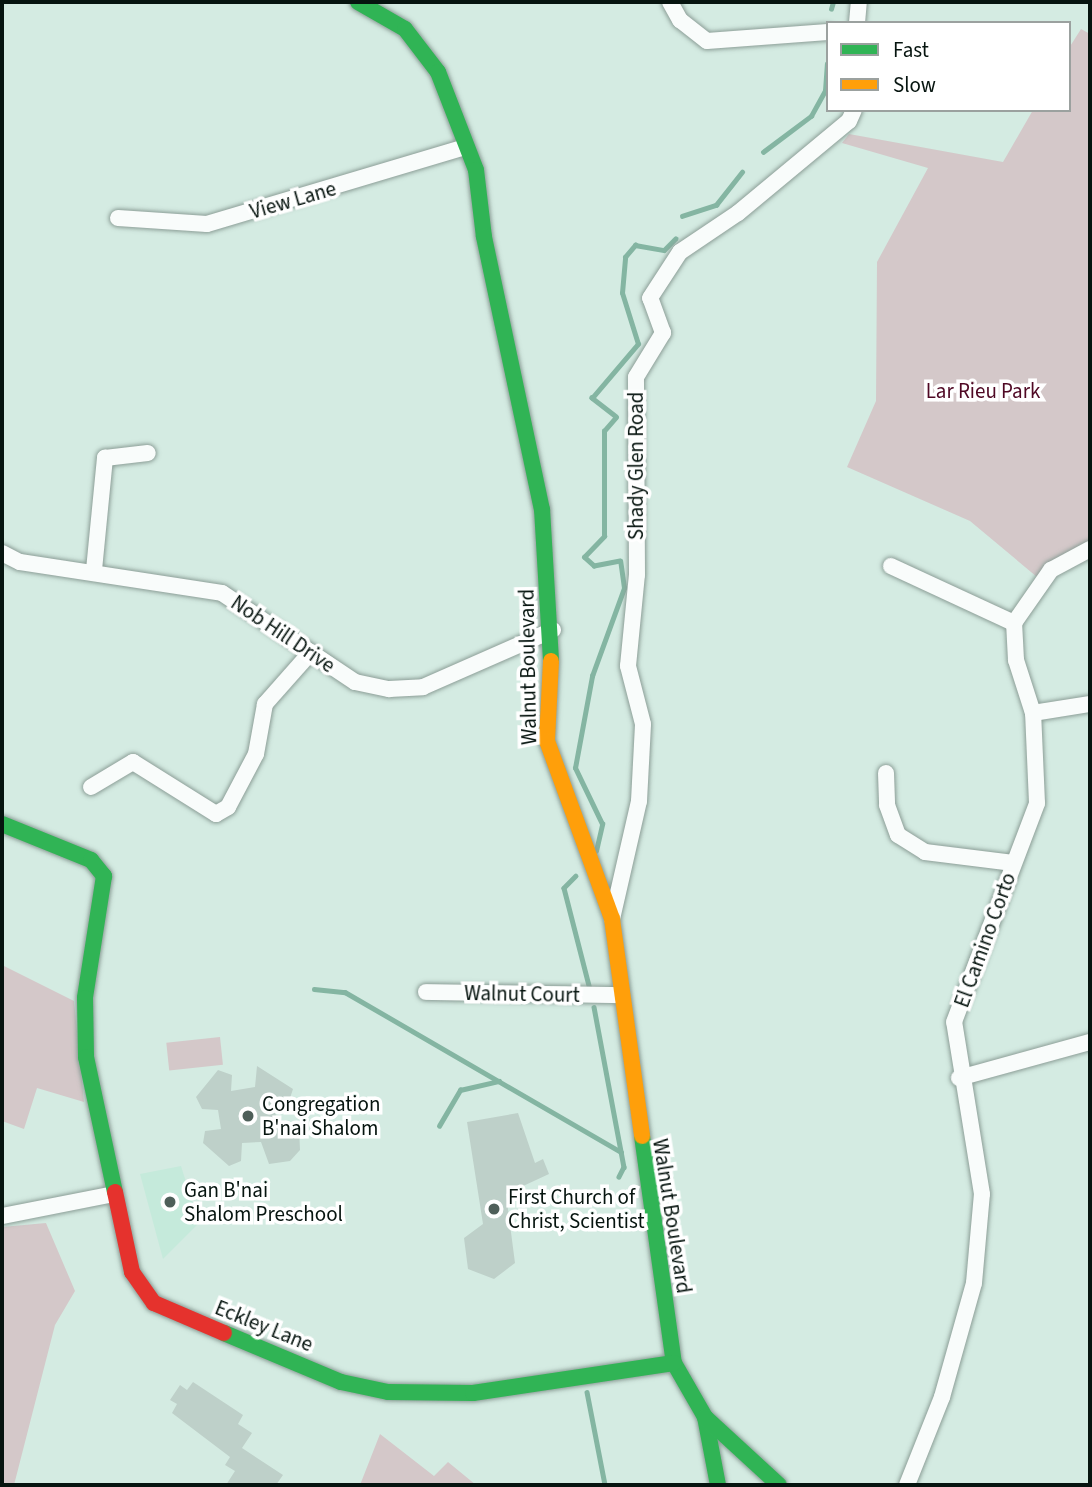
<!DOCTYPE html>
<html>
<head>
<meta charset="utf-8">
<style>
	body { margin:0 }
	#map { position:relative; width:1092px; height:1487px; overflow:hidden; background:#d4ebe2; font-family:"Source Sans 3",sans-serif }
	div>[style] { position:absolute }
	.built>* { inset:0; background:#c5eadb }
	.green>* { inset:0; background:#d4c8c9; transform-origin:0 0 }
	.stream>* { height:4.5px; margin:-2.25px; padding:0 2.25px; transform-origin:2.25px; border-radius:2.25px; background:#84b5a2 }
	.building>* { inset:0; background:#bed0c9 }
	.roads { filter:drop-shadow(0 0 2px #8c9e97) drop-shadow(0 0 2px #8c9e97) }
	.street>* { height:16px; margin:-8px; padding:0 8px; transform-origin:8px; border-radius:8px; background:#f9fcfb }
	.fast>* { height:16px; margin:-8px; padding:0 8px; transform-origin:8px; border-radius:8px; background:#30b455 }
	.slow>* { height:16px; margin:-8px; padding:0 8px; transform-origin:8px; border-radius:8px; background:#ff9f0a }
	.jam>* { height:16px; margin:-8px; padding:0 8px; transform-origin:8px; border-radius:8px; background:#e5322d }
	.dots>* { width:19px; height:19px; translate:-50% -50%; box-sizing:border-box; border:4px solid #fff; border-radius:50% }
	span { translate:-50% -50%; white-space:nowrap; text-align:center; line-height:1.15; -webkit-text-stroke:7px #fff; paint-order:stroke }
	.street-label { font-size:21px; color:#06140f }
	.park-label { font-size:21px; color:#4f0824 }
	.poi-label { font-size:21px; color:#06140f }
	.left { translate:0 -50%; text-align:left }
	.frame { position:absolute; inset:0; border:4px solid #06140f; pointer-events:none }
	.legend { position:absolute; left:826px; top:21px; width:245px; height:91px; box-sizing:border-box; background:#fff; border:2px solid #9ba19f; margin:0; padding:9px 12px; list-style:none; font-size:21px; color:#06140f }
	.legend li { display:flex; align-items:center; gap:14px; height:35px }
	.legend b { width:35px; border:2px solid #9ba19f }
</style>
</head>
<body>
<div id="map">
	<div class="built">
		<i style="clip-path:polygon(181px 1166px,199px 1223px,163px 1259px,140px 1174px)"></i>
	</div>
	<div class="green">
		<i style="clip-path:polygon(1081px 29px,1090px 34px,1090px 549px,1043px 582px,970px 521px,847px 467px,876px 401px,877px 262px,928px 168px,842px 143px,849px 134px,1003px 162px,1033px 110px,1069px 110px,1069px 48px)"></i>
		<i style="clip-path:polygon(2px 965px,74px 1001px,84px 1102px,37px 1088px,24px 1129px,2px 1121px)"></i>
		<i style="left:220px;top:1037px;width:28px;height:54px;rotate:84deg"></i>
		<i style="clip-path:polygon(46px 1223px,75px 1291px,55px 1325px,14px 1485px,2px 1485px,2px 1227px)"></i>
		<i style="clip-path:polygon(380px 1434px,434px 1476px,448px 1462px,476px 1485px,360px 1485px)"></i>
	</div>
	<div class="stream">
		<i style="left:831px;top:9px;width:7px;rotate:-74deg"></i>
		<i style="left:763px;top:152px;width:60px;rotate:-36.9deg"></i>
		<i style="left:811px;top:116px;width:29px;rotate:-61deg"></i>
		<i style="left:825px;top:91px;width:27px;rotate:-86deg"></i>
		<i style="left:682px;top:216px;width:36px;rotate:-18deg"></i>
		<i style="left:716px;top:205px;width:42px;rotate:-51.8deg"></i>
		<i style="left:596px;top:851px;width:28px;rotate:-77deg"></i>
		<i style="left:602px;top:824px;width:62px;rotate:-115.7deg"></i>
		<i style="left:575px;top:768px;width:94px;rotate:-79.5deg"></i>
		<i style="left:592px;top:676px;width:94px;rotate:-70deg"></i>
		<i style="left:624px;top:588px;width:27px;rotate:-98deg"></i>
		<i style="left:620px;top:561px;width:26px;rotate:169deg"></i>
		<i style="left:594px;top:566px;width:13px;rotate:-138deg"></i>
		<i style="left:584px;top:557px;width:29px;rotate:-46deg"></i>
		<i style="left:604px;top:536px;width:105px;rotate:-90deg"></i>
		<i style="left:604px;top:431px;width:18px;rotate:-49deg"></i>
		<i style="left:616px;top:417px;width:31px;rotate:-142deg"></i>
		<i style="left:592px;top:398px;width:71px;rotate:-49.6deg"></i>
		<i style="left:638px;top:344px;width:53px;rotate:-107.4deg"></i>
		<i style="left:622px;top:293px;width:36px;rotate:-85deg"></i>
		<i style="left:625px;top:257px;width:16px;rotate:-50deg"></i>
		<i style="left:635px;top:245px;width:29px;rotate:10deg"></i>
		<i style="left:664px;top:250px;width:16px;rotate:-45deg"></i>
		<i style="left:576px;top:876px;width:17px;rotate:135deg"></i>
		<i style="left:564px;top:888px;width:104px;rotate:75.6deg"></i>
		<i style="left:314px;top:989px;width:31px;rotate:6deg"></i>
		<i style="left:345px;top:992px;width:319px;rotate:30.1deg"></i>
		<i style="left:594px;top:1007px;width:163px;rotate:79.4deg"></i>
		<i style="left:624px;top:1167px;width:11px;rotate:117deg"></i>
		<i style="left:439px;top:1126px;width:42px;rotate:-59.7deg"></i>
		<i style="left:460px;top:1090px;width:40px;rotate:-13deg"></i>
		<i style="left:587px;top:1392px;width:95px;rotate:79deg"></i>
	</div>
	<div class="building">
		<i style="clip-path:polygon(257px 1066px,293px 1089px,289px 1101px,274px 1104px,277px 1123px,299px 1128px,300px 1150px,290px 1161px,269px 1164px,261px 1142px,242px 1143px,241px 1161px,229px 1166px,203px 1143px,205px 1131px,221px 1129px,218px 1110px,202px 1109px,196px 1097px,218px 1070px,232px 1075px,231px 1091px,255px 1087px)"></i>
		<i style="clip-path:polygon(518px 1113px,535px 1163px,543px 1159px,549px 1174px,506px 1194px,515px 1263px,494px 1279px,468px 1269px,464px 1238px,483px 1224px,467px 1122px)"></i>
		<i style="clip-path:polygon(193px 1382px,243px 1415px,238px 1424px,252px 1433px,242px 1448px,283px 1475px,276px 1485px,226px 1485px,235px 1471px,225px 1465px,230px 1457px,172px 1413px,177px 1404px,170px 1400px,180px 1385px,187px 1390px)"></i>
	</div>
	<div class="roads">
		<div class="street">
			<i style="left:670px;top:2px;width:21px;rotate:61deg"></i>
			<i style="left:680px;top:20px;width:34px;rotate:38deg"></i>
			<i style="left:707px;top:41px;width:121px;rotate:-4.3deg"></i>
			<i style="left:857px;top:23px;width:21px;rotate:-85deg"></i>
			<i style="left:118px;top:218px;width:89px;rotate:3.9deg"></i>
			<i style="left:207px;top:224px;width:269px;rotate:-16.6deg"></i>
			<i style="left:2px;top:553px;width:20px;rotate:27deg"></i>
			<i style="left:20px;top:562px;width:204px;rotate:8.7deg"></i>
			<i style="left:222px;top:593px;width:160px;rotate:33.8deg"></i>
			<i style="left:355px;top:682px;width:35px;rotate:12deg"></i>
			<i style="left:389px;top:689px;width:34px;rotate:-3deg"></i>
			<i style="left:423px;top:687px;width:142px;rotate:-23.7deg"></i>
			<i style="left:891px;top:566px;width:136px;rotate:24.9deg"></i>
			<i style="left:94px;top:570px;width:113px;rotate:-84.4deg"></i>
			<i style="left:105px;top:458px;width:43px;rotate:-6.6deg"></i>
			<i style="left:1033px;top:713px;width:58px;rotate:-9deg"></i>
			<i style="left:886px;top:773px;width:32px;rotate:88deg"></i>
			<i style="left:887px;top:805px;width:32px;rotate:70deg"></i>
			<i style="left:898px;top:835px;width:32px;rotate:32deg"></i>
			<i style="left:925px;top:852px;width:89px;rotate:7.1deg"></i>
			<i style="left:91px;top:787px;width:49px;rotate:-30.8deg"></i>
			<i style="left:133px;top:762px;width:98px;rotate:32.1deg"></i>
			<i style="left:216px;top:814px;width:14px;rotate:-30deg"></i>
			<i style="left:228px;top:807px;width:60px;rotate:-62.2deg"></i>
			<i style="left:256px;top:754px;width:51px;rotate:-79.8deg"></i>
			<i style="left:265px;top:704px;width:69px;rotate:-48.5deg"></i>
			<i style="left:612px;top:919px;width:121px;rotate:-77.1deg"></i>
			<i style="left:639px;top:801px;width:77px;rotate:-87deg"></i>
			<i style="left:643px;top:724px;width:60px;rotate:-104.5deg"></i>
			<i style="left:628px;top:666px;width:91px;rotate:-84.4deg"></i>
			<i style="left:637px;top:575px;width:198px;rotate:-90.3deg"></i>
			<i style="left:636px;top:377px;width:52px;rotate:-58.5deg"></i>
			<i style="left:663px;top:333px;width:37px;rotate:-110deg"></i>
			<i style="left:650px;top:298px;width:55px;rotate:-56.9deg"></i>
			<i style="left:680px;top:252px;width:70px;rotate:-33.9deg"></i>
			<i style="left:738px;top:213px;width:144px;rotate:-39.7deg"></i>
			<i style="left:849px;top:121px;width:12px;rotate:-66deg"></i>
			<i style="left:426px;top:992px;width:192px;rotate:0.9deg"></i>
			<i style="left:959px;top:1078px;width:136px;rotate:-15.4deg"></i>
			<i style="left:2px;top:1216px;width:114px;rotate:-11.1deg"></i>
			<i style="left:907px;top:1485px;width:95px;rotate:-68.3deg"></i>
			<i style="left:942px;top:1397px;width:118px;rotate:-74.3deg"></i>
			<i style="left:974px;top:1283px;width:89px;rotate:-84.9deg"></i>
			<i style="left:982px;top:1194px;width:174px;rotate:-99.2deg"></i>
			<i style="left:954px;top:1022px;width:234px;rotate:-69.2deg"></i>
			<i style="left:1037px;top:803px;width:90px;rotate:-92.5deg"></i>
			<i style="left:1033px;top:713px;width:56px;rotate:-107.8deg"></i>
			<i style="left:1016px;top:660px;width:37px;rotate:-93deg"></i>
			<i style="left:1014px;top:623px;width:65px;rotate:-55.1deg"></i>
			<i style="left:1051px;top:570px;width:44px;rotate:-28.3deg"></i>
		</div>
		<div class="fast">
			<i style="left:358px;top:2px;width:54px;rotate:29.9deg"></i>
			<i style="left:405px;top:29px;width:54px;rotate:52.5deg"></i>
			<i style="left:438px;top:72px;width:105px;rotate:68.8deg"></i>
			<i style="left:476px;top:170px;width:67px;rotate:83.2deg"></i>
			<i style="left:484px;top:237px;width:278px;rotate:78deg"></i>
			<i style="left:542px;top:509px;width:152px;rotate:86.6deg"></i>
			<i style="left:2px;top:824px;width:96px;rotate:22deg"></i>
			<i style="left:91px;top:860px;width:21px;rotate:51deg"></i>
			<i style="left:104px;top:876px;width:123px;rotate:98.9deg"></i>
			<i style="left:85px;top:998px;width:59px;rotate:89deg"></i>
			<i style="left:86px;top:1057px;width:138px;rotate:77.9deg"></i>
			<i style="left:642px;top:1136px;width:229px;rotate:82deg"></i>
			<i style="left:674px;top:1363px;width:62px;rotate:60.1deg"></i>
			<i style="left:705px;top:1417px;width:69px;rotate:79.2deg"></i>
			<i style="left:224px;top:1333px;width:127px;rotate:22.7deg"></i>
			<i style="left:341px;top:1382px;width:48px;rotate:12deg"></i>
			<i style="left:388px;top:1392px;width:85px;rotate:0.7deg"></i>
			<i style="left:473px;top:1393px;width:203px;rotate:-8.5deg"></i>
			<i style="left:705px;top:1417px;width:100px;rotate:42.6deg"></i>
		</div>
		<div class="slow">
			<i style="left:551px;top:661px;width:80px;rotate:92.9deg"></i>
			<i style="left:547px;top:741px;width:189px;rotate:69.9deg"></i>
			<i style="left:612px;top:919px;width:219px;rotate:82.1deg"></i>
		</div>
		<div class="jam">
			<i style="left:115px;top:1192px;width:82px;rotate:78deg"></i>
			<i style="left:132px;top:1272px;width:38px;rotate:55deg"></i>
			<i style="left:154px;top:1303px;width:76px;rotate:23.2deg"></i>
		</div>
	</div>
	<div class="dots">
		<i style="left:248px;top:1116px;background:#4e5f59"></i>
		<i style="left:170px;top:1202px;background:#4e5f59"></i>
		<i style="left:494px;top:1209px;background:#4e5f59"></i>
	</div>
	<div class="street-label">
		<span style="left:293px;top:200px;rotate:-16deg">View Lane</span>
		<span style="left:636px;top:466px;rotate:-90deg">Shady Glen Road</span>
		<span style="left:283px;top:634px;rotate:34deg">Nob Hill Drive</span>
		<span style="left:528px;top:667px;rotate:-91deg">Walnut Boulevard</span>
		<span style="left:985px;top:940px;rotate:-70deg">El Camino Corto</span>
		<span style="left:522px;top:994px;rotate:1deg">Walnut Court</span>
		<span style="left:672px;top:1216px;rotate:81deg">Walnut Boulevard</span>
		<span style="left:264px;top:1326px;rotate:22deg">Eckley Lane</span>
	</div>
	<div class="park-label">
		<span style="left:983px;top:391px">Lar Rieu Park</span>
	</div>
	<div class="poi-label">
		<span class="left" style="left:262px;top:1116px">Congregation<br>B'nai Shalom</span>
		<span class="left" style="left:184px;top:1202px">Gan B'nai<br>Shalom Preschool</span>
		<span class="left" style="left:508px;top:1209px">First Church of<br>Christ, Scientist</span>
	</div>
	<div class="frame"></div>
	<ul class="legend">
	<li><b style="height:9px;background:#30b455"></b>Fast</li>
	<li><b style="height:9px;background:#ff9f0a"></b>Slow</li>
	</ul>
</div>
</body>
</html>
